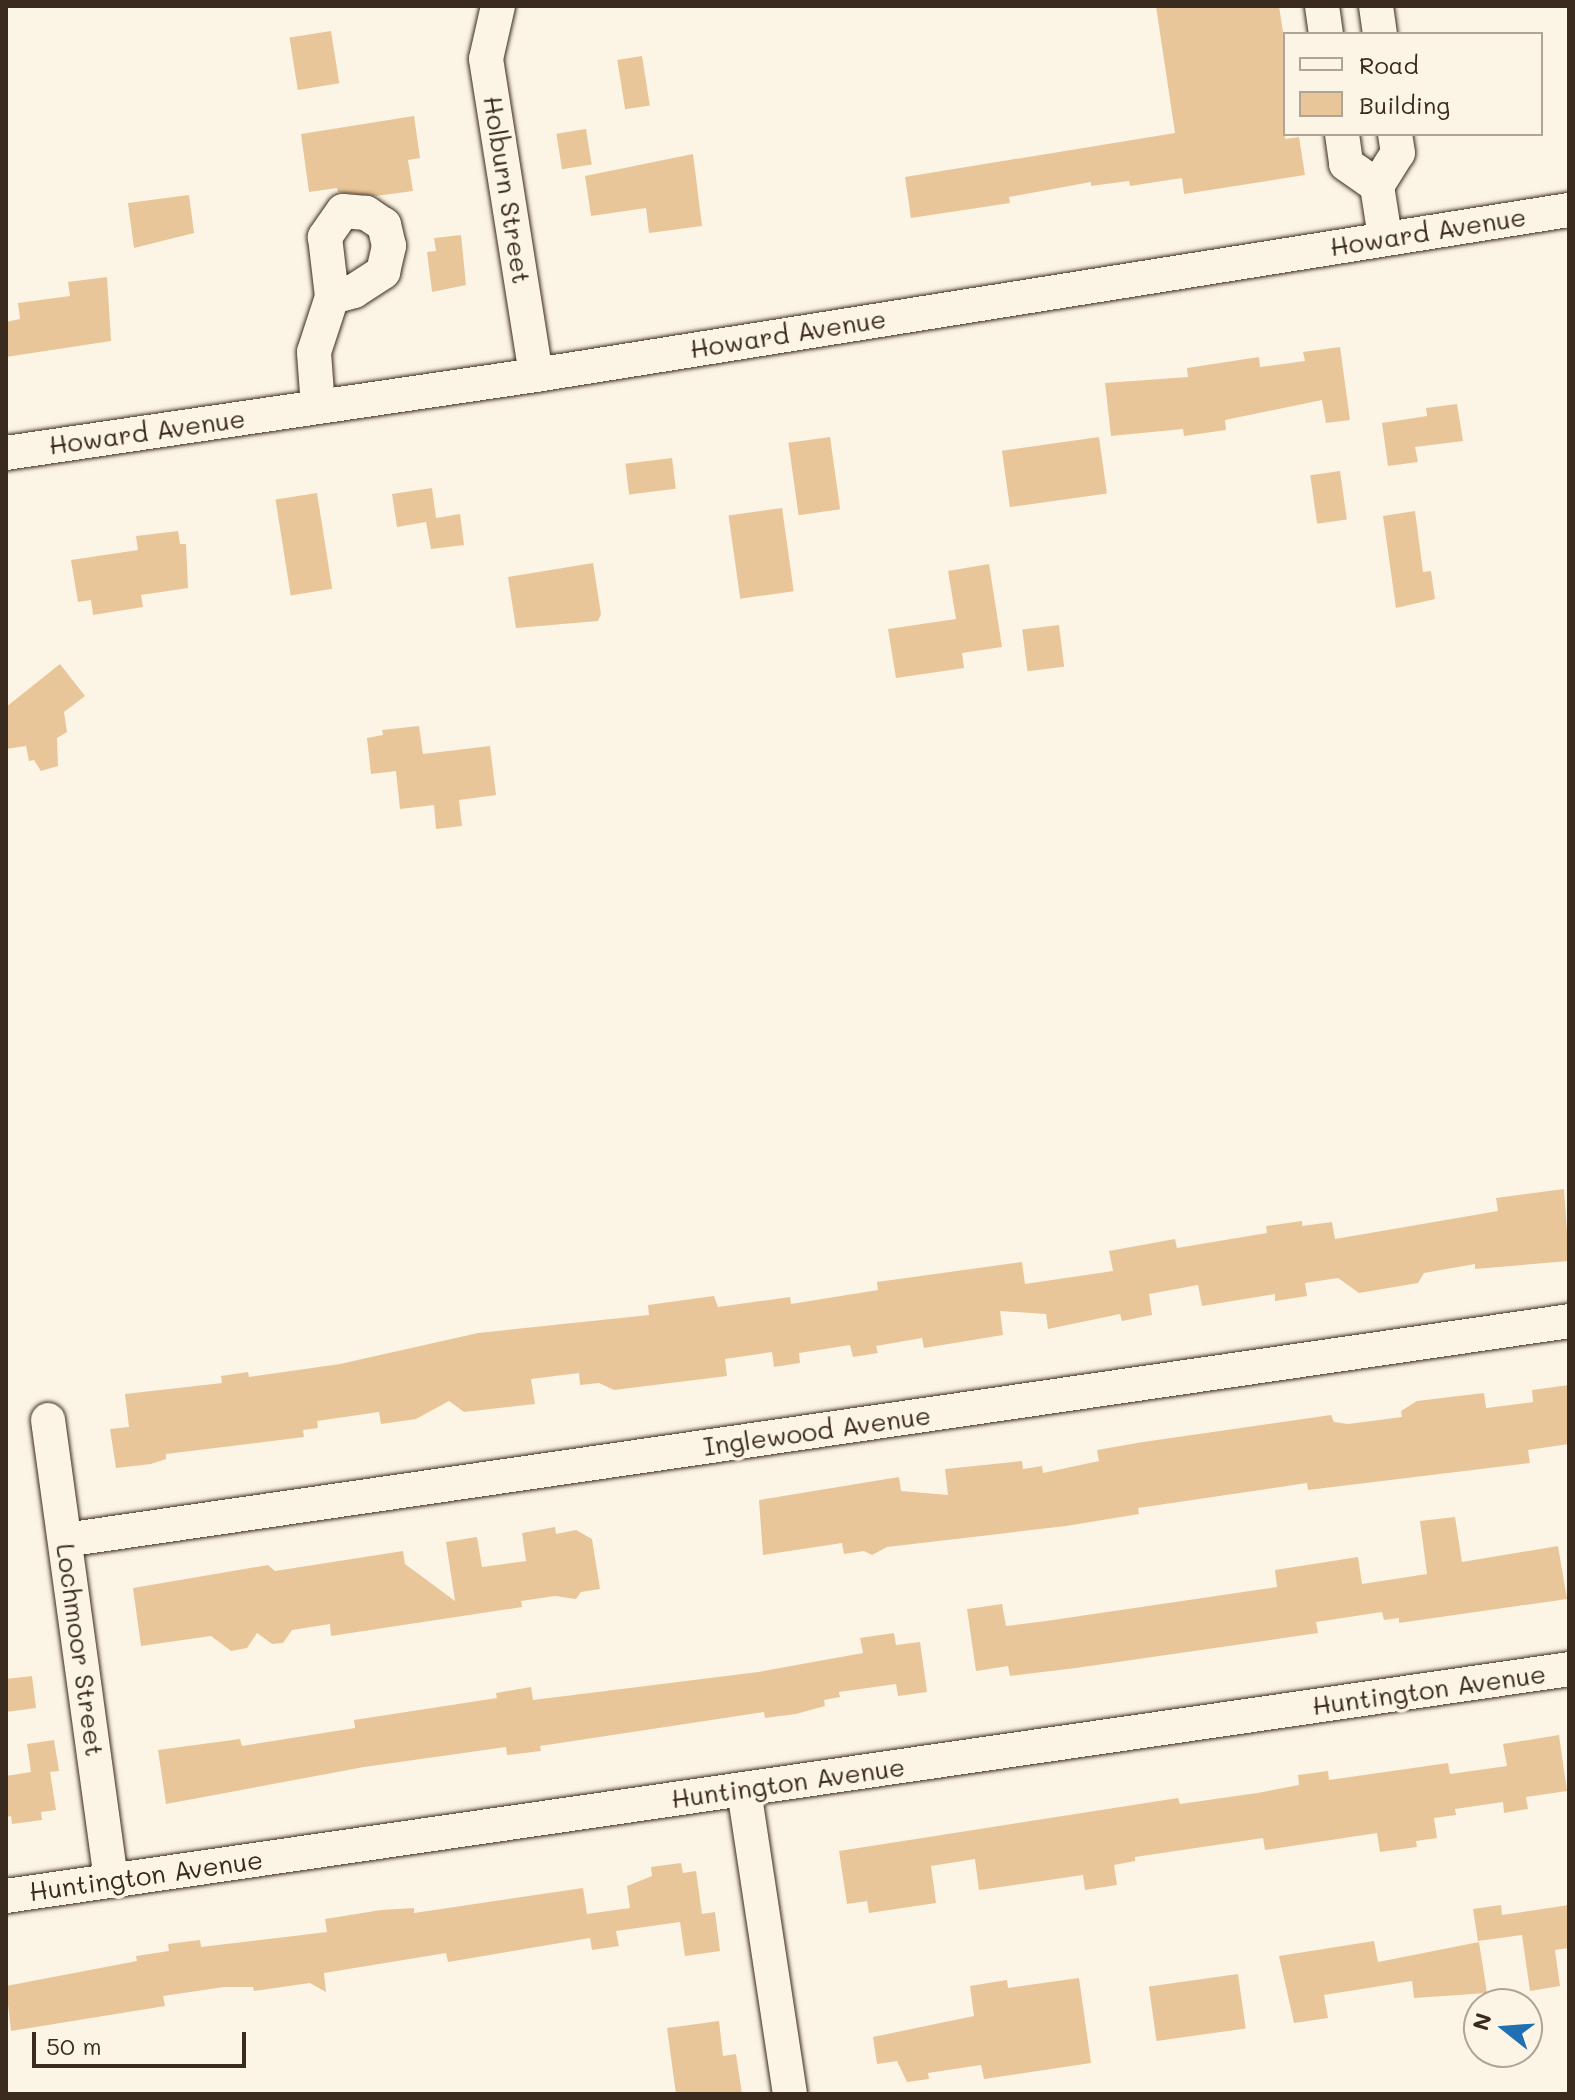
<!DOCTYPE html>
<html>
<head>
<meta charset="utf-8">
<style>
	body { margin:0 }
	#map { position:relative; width:1575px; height:2100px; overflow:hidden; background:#fcf5e5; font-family:Mali,sans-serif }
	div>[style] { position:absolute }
	.building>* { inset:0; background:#e8c69a; transform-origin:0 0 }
	.roads { filter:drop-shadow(0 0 2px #3b2a1e) drop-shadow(0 0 2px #3b2a1e) }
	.minor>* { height:34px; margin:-17px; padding:0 17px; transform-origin:17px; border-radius:17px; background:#fcf5e5 }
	span { translate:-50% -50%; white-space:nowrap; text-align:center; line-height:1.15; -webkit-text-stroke:7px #fcf5e5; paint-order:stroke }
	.street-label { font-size:26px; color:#3b2a1e }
	.frame { position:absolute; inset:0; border:8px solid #3b2a1e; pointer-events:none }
	.legend { position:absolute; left:1283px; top:32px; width:260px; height:104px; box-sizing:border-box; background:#fcf5e5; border:2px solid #afa495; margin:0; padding:10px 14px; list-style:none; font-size:24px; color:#3b2a1e }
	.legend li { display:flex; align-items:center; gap:16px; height:40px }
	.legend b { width:40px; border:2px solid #afa495 }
	.north { position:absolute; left:1463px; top:1988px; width:80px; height:80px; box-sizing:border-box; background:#fcf5e5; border:2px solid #afa495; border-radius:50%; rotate:287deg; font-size:22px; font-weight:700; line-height:32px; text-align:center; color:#3b2a1e }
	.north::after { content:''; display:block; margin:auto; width:28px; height:36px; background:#1f6fb2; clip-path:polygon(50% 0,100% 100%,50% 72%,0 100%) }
	.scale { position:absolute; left:32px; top:2032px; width:214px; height:36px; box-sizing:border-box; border:4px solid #3b2a1e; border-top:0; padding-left:10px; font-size:24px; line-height:28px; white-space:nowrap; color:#3b2a1e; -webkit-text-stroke:6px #fcf5e5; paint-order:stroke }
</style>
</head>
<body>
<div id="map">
	<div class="building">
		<i style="clip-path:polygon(1156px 6px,1279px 6px,1285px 45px,1285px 139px,1299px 137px,1305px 175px,1184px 194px,1182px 178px,1130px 186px,1129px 181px,1091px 186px,1091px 182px,1009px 197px,1010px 203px,911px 218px,905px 177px,1175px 133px)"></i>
		<i style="left:331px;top:31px;width:53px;height:42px;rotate:81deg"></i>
		<i style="left:642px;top:56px;width:50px;height:25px;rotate:81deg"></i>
		<i style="clip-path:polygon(414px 116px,420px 158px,408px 160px,413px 191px,376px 196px,338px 192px,337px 188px,309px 192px,301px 134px)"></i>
		<i style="left:586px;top:129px;width:36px;height:30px;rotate:81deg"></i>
		<i style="clip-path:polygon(693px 154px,702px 226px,649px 233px,646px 208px,591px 216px,585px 176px)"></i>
		<i style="clip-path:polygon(189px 195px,194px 233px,134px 248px,128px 203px)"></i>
		<i style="clip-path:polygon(461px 235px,466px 285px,432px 292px,427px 252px,436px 251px,434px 238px)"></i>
		<i style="clip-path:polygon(107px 277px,111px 341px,6px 357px,6px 322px,20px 319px,18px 303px,70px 296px,68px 282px)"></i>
		<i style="clip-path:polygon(1340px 347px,1350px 420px,1326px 423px,1322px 400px,1225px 420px,1226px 430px,1184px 436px,1183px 429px,1111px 436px,1105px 383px,1188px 377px,1187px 368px,1259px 357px,1260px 367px,1305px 361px,1303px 352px)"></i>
		<i style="clip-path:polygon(1457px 404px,1463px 441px,1415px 447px,1418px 462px,1388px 466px,1382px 423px,1427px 416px,1426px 408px)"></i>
		<i style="left:830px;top:437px;width:73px;height:42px;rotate:82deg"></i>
		<i style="left:1099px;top:437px;width:57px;height:98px;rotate:82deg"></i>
		<i style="left:672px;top:458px;width:31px;height:47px;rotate:83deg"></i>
		<i style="left:1340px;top:471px;width:49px;height:30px;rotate:82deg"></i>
		<i style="clip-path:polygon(432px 488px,436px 518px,460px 514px,464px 545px,431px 549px,426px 522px,397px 527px,392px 494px)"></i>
		<i style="left:317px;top:493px;width:97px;height:42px;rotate:81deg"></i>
		<i style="left:782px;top:508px;width:84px;height:54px;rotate:82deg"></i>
		<i style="clip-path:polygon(1415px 511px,1423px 572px,1431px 571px,1435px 599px,1396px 608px,1383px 516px)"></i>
		<i style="clip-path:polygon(178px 531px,180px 544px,186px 544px,188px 588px,141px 595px,143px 607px,93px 615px,91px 600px,78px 602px,71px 560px,138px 550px,136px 536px)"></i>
		<i style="clip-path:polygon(593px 563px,601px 614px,598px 621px,516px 628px,508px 577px)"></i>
		<i style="clip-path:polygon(989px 564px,1002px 647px,962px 653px,964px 668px,896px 678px,888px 629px,956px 619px,948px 571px)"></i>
		<i style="left:1059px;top:625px;width:42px;height:37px;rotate:83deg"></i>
		<i style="clip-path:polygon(60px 664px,85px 696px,64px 712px,67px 732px,57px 738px,58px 766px,41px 771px,34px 760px,29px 761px,26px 746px,6px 749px,6px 707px)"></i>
		<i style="clip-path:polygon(419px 726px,423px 754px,490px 746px,496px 795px,459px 800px,462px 826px,436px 829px,434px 805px,400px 809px,396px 771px,371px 774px,367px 738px,383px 735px,382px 730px)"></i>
		<i style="clip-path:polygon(1564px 1189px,1569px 1261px,1475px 1269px,1475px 1264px,1424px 1273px,1418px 1283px,1359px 1293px,1338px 1278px,1305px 1283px,1307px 1296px,1275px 1301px,1275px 1294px,1202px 1306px,1198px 1285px,1149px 1294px,1152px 1315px,1122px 1321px,1120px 1314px,1048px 1329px,1046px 1314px,1000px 1311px,1003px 1335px,924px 1348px,922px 1338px,876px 1346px,878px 1353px,853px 1357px,850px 1345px,799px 1353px,800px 1363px,774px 1367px,772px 1352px,725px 1359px,727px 1376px,614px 1390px,599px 1383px,580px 1385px,579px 1373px,531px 1379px,535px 1404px,464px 1412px,449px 1401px,416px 1419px,381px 1424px,379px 1412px,317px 1421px,318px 1428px,303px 1430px,304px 1437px,166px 1454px,166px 1459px,151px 1464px,116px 1468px,110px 1429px,129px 1427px,125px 1394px,222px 1383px,221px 1376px,248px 1372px,249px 1377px,340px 1364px,478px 1333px,649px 1315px,648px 1305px,714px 1296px,718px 1307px,790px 1297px,791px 1304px,878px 1290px,877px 1282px,1022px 1262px,1025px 1284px,1113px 1271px,1109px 1251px,1175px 1239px,1177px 1248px,1267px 1233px,1266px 1226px,1302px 1221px,1302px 1226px,1332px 1222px,1335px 1239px,1498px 1211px,1496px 1198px)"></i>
		<i style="clip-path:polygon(1569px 1385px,1569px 1444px,1528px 1450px,1530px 1463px,1308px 1490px,1307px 1483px,1138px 1508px,1139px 1514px,1066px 1526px,887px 1547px,872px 1555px,864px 1551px,844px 1554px,842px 1543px,763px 1555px,759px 1500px,899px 1477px,901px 1491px,948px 1495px,945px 1469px,1022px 1461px,1023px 1469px,1042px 1466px,1043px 1473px,1099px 1461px,1097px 1450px,1143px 1442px,1331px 1415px,1334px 1422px,1348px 1424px,1402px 1417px,1401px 1411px,1417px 1401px,1484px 1393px,1486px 1408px,1533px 1402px,1532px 1390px)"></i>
		<i style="clip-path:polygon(1455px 1517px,1462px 1562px,1558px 1546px,1567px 1599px,1399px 1623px,1399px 1618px,1384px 1620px,1382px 1612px,1316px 1622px,1318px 1633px,1076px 1668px,1010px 1676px,1008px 1666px,976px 1671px,967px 1609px,1002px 1604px,1006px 1626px,1046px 1621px,1277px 1587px,1275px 1570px,1358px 1557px,1362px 1584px,1427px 1574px,1420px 1521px)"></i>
		<i style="clip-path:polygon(555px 1527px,556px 1534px,576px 1530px,592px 1539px,600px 1589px,581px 1592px,576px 1599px,555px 1596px,521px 1601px,522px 1607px,331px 1636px,330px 1624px,292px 1630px,283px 1643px,272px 1644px,257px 1633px,247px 1648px,231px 1651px,211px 1636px,141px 1646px,133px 1588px,268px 1565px,275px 1571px,403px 1551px,405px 1564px,455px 1601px,446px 1542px,477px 1537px,482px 1567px,526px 1561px,522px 1533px)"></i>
		<i style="clip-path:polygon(894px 1633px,896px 1645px,920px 1642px,927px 1692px,898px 1696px,896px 1684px,839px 1692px,840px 1697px,824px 1700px,825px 1706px,796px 1714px,765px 1718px,764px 1712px,540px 1746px,541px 1751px,507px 1755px,506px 1747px,364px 1767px,166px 1804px,158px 1750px,240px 1739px,242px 1746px,355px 1728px,354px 1720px,497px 1698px,496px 1693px,531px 1687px,533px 1700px,758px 1672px,863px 1653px,860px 1638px)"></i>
		<i style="clip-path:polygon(32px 1676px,36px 1708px,6px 1712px,6px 1679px)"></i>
		<i style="clip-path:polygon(1559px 1735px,1567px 1791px,1526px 1797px,1528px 1809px,1504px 1813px,1503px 1802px,1455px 1809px,1456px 1815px,1434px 1818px,1437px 1838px,1416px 1841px,1417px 1847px,1380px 1852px,1377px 1833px,1265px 1850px,1263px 1838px,1135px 1857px,1135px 1861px,1114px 1865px,1117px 1885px,1085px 1890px,1083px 1875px,979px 1890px,975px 1859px,931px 1866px,936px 1903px,869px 1913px,867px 1901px,847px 1904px,839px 1851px,1178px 1798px,1180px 1804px,1257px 1793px,1299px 1785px,1298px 1775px,1328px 1771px,1329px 1780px,1448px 1763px,1450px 1774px,1507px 1766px,1503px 1744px)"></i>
		<i style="clip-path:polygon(54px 1740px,59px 1771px,50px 1772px,56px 1810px,41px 1812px,42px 1820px,12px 1824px,11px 1816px,6px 1817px,6px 1776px,31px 1772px,27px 1744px)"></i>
		<i style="clip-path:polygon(681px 1863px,683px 1873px,696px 1871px,702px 1914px,715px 1912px,720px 1951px,685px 1956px,680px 1922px,616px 1931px,619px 1946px,592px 1950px,590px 1938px,448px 1962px,446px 1953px,324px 1973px,326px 1992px,310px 1983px,254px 1991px,253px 1987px,224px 1987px,163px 1996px,165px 2006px,11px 2031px,6px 1986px,137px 1961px,136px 1956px,169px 1951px,168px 1944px,200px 1940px,201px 1947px,327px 1932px,325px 1919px,381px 1910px,414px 1908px,414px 1913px,583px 1888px,587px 1914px,630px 1908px,627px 1886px,652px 1876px,651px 1867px)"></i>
		<i style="clip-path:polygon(1501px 1905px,1502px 1915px,1569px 1905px,1569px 1948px,1555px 1950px,1560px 1986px,1530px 1991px,1522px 1935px,1478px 1941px,1473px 1909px)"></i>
		<i style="clip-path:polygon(1374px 1941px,1378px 1962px,1479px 1942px,1487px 1993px,1414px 1998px,1412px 1981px,1324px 1995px,1328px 2018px,1294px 2023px,1279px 1956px)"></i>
		<i style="left:1238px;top:1974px;width:55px;height:90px;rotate:82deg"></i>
		<i style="clip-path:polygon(1079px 1978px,1091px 2063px,984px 2079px,981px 2065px,928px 2073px,929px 2079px,907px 2082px,897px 2061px,877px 2064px,873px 2037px,974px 2016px,970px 1986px,1007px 1980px,1008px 1988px)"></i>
		<i style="clip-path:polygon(719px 2021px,723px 2056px,736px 2054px,742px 2094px,676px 2094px,667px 2028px)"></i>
	</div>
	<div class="roads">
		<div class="minor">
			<i style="left:498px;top:6px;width:54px;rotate:102.8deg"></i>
			<i style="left:486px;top:59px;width:320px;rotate:81deg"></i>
			<i style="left:1322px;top:6px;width:28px;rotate:82deg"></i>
			<i style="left:1376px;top:6px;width:28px;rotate:82deg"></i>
			<i style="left:1342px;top:134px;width:30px;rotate:82deg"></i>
			<i style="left:1346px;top:164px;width:38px;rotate:35deg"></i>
			<i style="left:1385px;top:237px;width:52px;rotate:-98.9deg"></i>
			<i style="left:1377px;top:186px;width:39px;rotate:-58deg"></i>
			<i style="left:1398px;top:153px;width:19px;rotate:-99deg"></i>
			<i style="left:318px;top:407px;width:55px;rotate:-94.2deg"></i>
			<i style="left:314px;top:352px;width:58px;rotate:-71.9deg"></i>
			<i style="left:332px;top:297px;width:23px;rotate:-15deg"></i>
			<i style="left:354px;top:291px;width:35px;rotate:-33deg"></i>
			<i style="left:383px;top:272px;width:27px;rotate:-77deg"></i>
			<i style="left:389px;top:246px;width:22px;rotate:-103deg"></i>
			<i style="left:384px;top:225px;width:22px;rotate:-146deg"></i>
			<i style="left:366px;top:213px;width:23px;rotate:-175deg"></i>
			<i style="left:343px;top:211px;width:32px;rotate:125deg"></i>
			<i style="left:325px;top:237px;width:60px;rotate:83.3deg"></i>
			<i style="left:6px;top:453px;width:536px;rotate:-8.37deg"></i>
			<i style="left:536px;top:375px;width:1046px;rotate:-9.08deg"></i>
			<i style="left:48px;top:1420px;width:465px;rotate:82.2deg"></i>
			<i style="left:65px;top:1540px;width:1520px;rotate:-8.28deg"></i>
			<i style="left:744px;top:1790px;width:307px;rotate:81.4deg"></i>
			<i style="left:6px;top:1896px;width:1579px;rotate:-8.26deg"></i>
		</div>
	</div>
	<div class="street-label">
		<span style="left:507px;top:190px;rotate:81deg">Holburn Street</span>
		<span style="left:1428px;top:232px;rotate:-9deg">Howard Avenue</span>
		<span style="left:788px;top:334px;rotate:-9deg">Howard Avenue</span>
		<span style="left:147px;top:432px;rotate:-8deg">Howard Avenue</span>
		<span style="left:817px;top:1431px;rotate:-8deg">Inglewood Avenue</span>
		<span style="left:80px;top:1650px;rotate:82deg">Lochmoor Street</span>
		<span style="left:1429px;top:1690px;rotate:-8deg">Huntington Avenue</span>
		<span style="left:788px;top:1783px;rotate:-8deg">Huntington Avenue</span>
		<span style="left:146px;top:1876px;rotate:-8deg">Huntington Avenue</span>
	</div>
	<div class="frame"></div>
	<ul class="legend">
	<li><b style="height:10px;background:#fcf5e5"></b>Road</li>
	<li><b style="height:22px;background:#e8c69a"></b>Building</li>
	</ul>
	<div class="north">N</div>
	<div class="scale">50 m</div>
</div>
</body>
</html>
